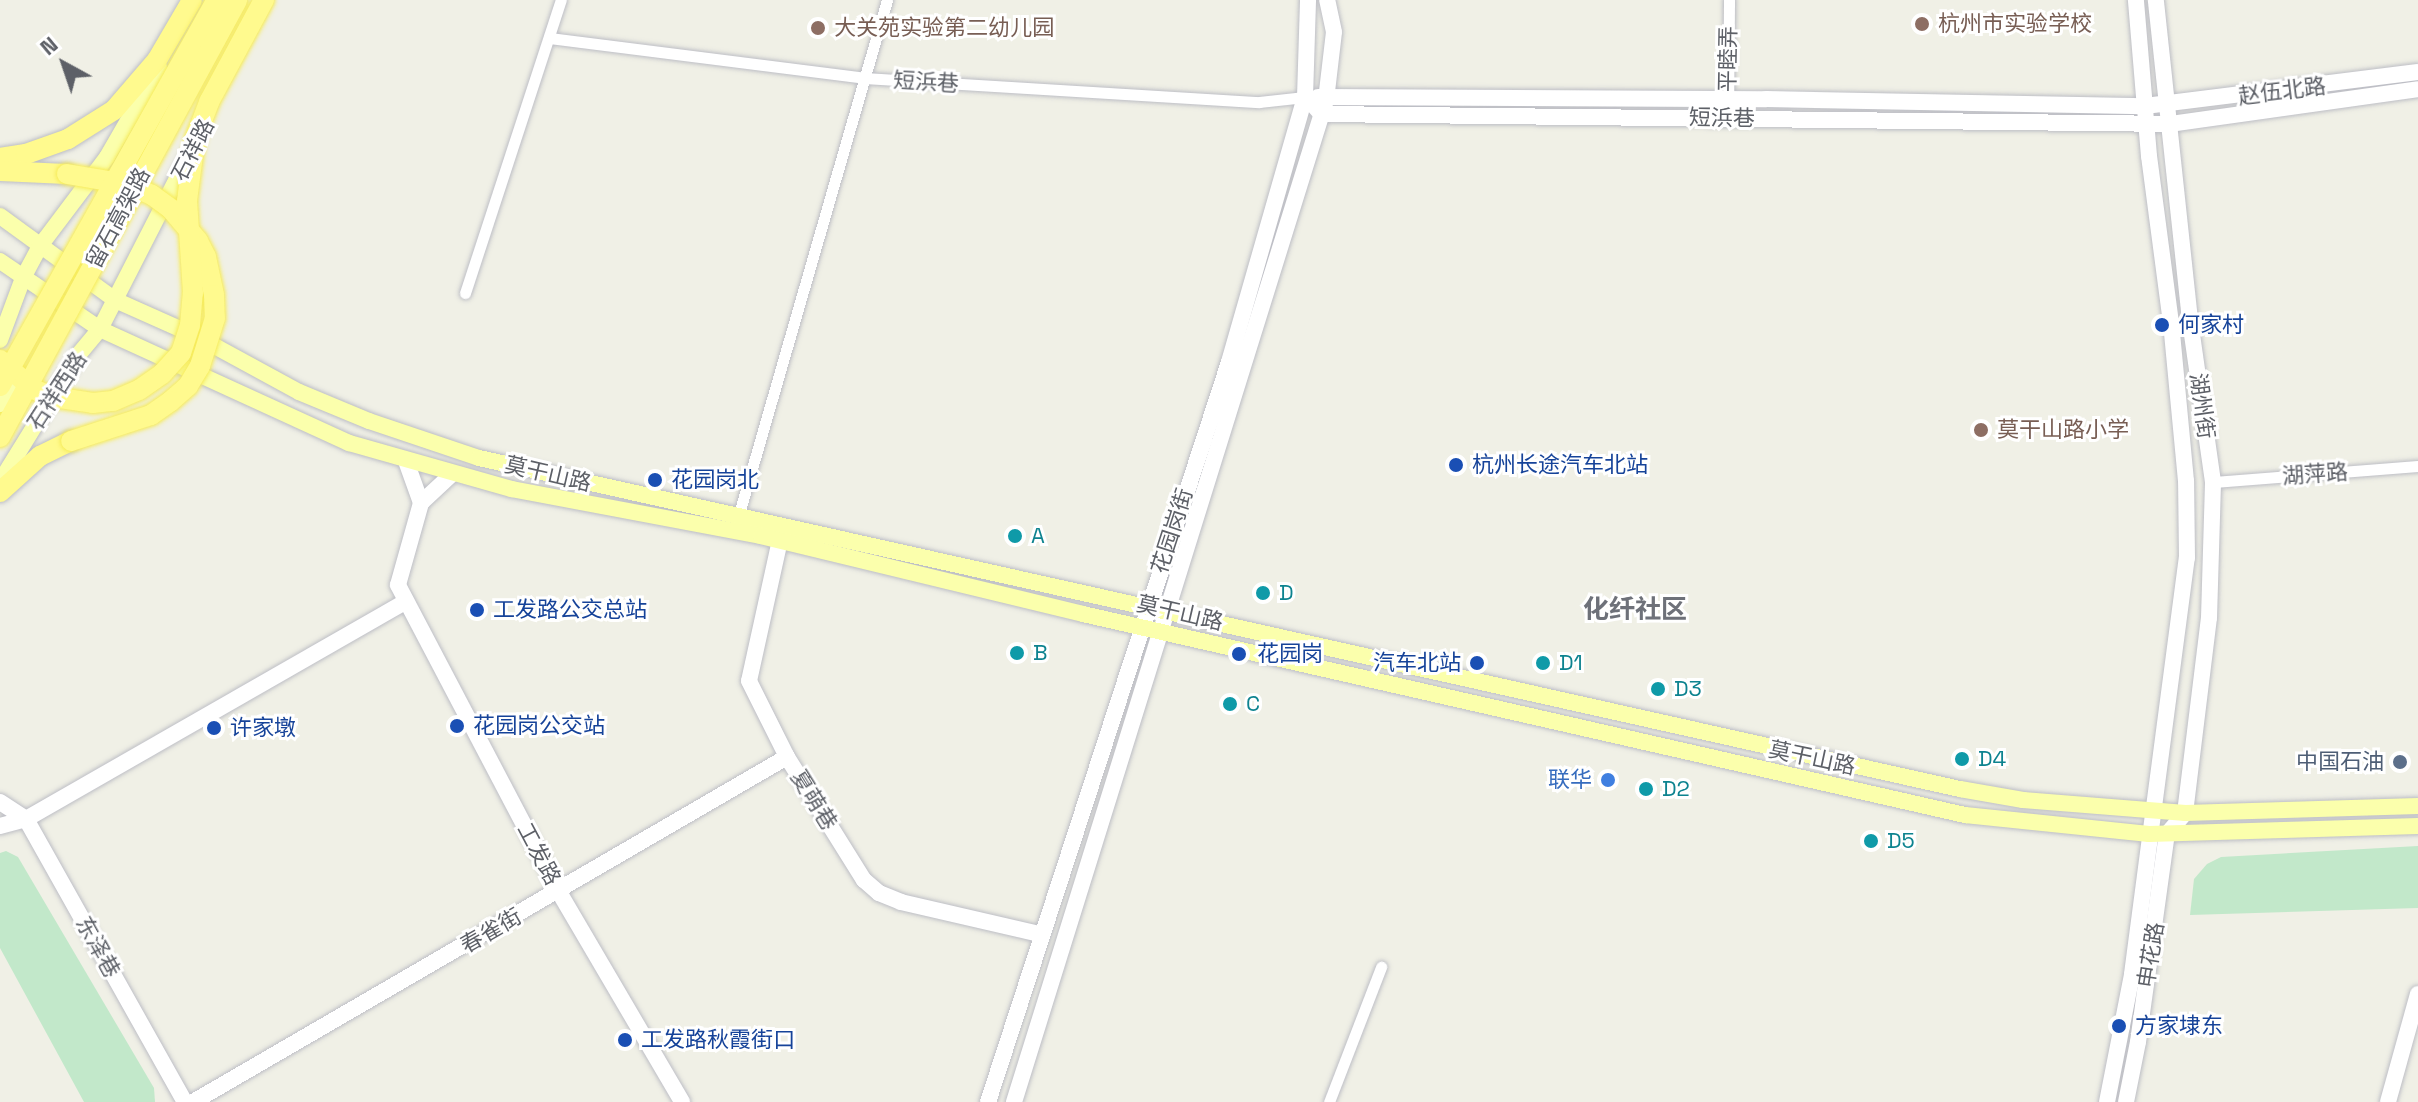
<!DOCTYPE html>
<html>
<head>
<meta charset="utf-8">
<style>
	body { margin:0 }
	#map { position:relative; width:2418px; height:1102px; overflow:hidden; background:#f0f0e6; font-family:"Space Grotesk","Noto Sans SC",sans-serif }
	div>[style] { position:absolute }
	.green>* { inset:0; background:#c2e8ca }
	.roads { filter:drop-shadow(0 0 2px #bdbec5) drop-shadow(0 0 2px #bdbec5) }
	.street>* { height:11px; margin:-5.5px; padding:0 5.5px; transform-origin:5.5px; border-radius:5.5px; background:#fff }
	.secondary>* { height:16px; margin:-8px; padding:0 8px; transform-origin:8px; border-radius:8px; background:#fff }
	.primary>* { height:16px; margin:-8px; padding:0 8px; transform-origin:8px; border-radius:8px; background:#fbffac }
	.highway>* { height:20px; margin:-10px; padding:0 10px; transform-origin:10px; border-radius:10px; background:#fffa8e }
	.bridges { filter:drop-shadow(0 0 2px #f6eb59) drop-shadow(0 0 2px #f6eb59) }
	.primary-bridge>* { height:16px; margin:-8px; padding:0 8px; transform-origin:8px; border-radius:8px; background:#fbffac }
	.highway-bridge>* { height:20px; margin:-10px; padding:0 10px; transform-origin:10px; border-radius:10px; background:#fffa8e }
	.dots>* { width:22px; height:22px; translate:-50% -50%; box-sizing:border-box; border:4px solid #fff; border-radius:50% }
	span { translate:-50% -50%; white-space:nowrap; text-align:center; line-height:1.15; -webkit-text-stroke:6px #fff; paint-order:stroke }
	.education-label { font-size:22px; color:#785e54 }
	.left { translate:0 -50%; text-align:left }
	.street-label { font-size:22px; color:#5d6067 }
	.transit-label { font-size:22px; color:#164399 }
	.right { translate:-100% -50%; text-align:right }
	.culture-label { font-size:22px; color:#0d838f }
	.service-label { font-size:22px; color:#4e5e75 }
	.shop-label { font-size:22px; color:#366cbe }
	.quarter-label { font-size:26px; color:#6e7179; font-weight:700 }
	.north { position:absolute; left:24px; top:24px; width:80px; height:80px; -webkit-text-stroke:6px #fff; paint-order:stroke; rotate:320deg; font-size:22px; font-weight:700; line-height:32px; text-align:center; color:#5d6067 }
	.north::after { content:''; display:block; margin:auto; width:28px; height:36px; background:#5d6067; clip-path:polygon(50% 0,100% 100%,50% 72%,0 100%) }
</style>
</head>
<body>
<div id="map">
	<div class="green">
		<i style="clip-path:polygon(2418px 846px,2418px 908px,2190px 915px,2194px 879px,2207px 864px,2221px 857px)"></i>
		<i style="clip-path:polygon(6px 851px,18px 857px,154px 1088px,155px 1102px,84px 1102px,0 948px,0 853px)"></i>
	</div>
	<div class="roads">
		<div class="street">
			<i style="left:549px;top:38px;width:318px;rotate:7.2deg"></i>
			<i style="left:864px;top:78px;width:396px;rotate:3.5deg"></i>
			<i style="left:1259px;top:102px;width:46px;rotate:-6.2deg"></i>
			<i style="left:1728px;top:118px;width:118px;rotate:-89.5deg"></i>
			<i style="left:465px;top:293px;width:308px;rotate:-71.9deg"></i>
			<i style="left:2213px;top:482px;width:206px;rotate:-4.5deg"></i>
			<i style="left:738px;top:517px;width:538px;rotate:-73.92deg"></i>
			<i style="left:1329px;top:1102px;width:145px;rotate:-68.9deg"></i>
		</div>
		<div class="secondary">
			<i style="left:1318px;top:97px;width:448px;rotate:0.3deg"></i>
			<i style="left:1766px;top:99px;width:379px;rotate:1.1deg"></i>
			<i style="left:2145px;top:106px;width:275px;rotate:-7.1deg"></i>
			<i style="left:1315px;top:107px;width:9px;rotate:49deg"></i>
			<i style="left:1321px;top:114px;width:849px;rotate:0.67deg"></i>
			<i style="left:2170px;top:124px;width:250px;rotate:-8deg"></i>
			<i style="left:406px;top:461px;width:45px;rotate:70.3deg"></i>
			<i style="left:451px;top:475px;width:41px;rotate:137deg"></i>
			<i style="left:421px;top:503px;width:85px;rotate:105.7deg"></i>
			<i style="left:398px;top:585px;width:347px;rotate:62.3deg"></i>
			<i style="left:559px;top:892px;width:243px;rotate:59.6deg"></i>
			<i style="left:780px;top:540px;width:144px;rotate:102.4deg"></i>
			<i style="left:749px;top:681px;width:85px;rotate:63.4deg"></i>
			<i style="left:787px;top:757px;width:145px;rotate:58deg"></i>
			<i style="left:864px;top:880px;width:20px;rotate:41deg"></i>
			<i style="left:879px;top:893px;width:24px;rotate:22deg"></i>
			<i style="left:901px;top:902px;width:143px;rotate:13deg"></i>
			<i style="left:0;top:802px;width:31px;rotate:33deg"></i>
			<i style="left:26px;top:819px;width:325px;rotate:60.7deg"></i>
			<i style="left:0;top:826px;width:27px;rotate:-15deg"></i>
			<i style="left:26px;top:819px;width:438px;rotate:-29.8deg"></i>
			<i style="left:193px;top:1102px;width:687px;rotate:-30.15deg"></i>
			<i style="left:988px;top:1102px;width:778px;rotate:-71.96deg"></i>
			<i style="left:1229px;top:362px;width:276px;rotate:-74deg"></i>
			<i style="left:1305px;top:97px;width:97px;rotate:-88.2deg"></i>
			<i style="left:1014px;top:1102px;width:1049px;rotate:-72.7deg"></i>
			<i style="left:1326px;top:100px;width:68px;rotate:-83.3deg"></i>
			<i style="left:1334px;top:32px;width:33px;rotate:-102deg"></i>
			<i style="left:2107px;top:1102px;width:130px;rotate:-78.9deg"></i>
			<i style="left:2132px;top:974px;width:420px;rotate:-82.5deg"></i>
			<i style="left:2187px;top:558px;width:77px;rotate:-90.7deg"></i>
			<i style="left:2186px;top:481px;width:159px;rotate:-95.4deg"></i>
			<i style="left:2171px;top:323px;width:168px;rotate:-97.5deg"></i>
			<i style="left:2149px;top:156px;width:157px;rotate:-94.8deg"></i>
			<i style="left:2126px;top:1102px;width:61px;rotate:-78.7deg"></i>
			<i style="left:2138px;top:1042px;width:210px;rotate:-82.1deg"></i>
			<i style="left:2167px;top:834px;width:28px;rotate:-49deg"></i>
			<i style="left:2185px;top:813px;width:196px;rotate:-83deg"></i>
			<i style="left:2209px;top:618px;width:136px;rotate:-88.3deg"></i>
			<i style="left:2213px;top:482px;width:164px;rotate:-98.1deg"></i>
			<i style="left:2190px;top:320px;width:322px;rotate:-96.1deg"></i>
			<i style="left:2388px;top:1102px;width:112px;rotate:-74.5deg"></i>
		</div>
		<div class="primary">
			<i style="left:0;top:216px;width:142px;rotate:36.1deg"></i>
			<i style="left:115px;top:300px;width:91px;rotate:24deg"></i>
			<i style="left:198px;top:337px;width:115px;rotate:28.6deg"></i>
			<i style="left:299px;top:392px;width:76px;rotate:22.5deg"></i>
			<i style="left:369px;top:421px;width:116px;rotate:18.6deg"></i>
			<i style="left:479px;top:458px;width:1518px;rotate:12.6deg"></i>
			<i style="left:1960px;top:789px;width:64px;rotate:9.9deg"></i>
			<i style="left:2023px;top:800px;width:163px;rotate:4.6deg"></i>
			<i style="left:2185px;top:813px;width:233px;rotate:-1.7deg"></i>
			<i style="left:0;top:261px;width:121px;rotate:34.2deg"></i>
			<i style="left:100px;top:329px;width:274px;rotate:24.6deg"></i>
			<i style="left:349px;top:443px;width:169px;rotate:15.8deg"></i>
			<i style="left:512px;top:489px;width:253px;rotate:10.7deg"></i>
			<i style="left:761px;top:536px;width:331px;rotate:13.6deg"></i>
			<i style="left:1083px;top:614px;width:905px;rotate:12.84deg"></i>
			<i style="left:1965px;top:815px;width:185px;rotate:5.9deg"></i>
			<i style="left:2149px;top:834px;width:269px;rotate:-1.7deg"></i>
			<i style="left:0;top:340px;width:66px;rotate:-69.6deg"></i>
			<i style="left:23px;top:278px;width:36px;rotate:-62deg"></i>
			<i style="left:40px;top:246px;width:111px;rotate:-53deg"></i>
			<i style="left:107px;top:157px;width:104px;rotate:-60deg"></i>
			<i style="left:0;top:482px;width:150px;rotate:-58.3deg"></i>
			<i style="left:79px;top:354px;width:33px;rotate:-50deg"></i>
			<i style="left:100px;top:329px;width:195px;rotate:-62.9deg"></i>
		</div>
		<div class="highway">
			<i style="left:0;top:158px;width:26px;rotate:-9deg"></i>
			<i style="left:26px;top:154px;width:45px;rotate:-19.7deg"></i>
			<i style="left:68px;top:139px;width:54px;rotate:-32.2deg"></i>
			<i style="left:114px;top:110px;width:66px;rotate:-49.3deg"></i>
			<i style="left:157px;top:60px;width:69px;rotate:-59.7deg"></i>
			<i style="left:0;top:171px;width:67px;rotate:2.6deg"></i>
			<i style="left:0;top:492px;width:54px;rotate:-42deg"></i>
			<i style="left:40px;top:456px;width:34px;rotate:-26deg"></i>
		</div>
	</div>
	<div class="bridges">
		<div class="primary-bridge">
			<i style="left:0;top:404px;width:31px;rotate:-61deg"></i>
		</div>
		<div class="highway-bridge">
			<i style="left:67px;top:174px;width:61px;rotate:9.5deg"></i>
			<i style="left:127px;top:184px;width:27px;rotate:24deg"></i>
			<i style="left:152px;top:195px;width:24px;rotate:36deg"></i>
			<i style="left:171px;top:209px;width:42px;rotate:49.8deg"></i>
			<i style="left:198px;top:241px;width:18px;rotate:63deg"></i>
			<i style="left:206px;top:257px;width:39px;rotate:78deg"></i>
			<i style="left:214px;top:295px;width:23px;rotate:88deg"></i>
			<i style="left:215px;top:318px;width:50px;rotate:107.4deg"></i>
			<i style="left:200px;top:366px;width:23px;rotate:121deg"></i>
			<i style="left:188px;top:386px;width:23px;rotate:139deg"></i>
			<i style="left:171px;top:401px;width:24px;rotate:145deg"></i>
			<i style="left:151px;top:415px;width:84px;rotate:162deg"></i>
			<i style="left:0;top:360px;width:44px;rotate:41.3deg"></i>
			<i style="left:33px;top:389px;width:22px;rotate:22deg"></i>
			<i style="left:53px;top:397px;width:40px;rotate:8.5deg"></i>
			<i style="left:93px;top:403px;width:20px;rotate:-6deg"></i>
			<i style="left:113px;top:401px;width:28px;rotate:-23deg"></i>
			<i style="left:139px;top:390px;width:28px;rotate:-35deg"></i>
			<i style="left:162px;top:374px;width:28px;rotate:-48deg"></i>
			<i style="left:181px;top:353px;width:29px;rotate:-72deg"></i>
			<i style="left:190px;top:325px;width:32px;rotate:-85deg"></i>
			<i style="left:193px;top:293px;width:92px;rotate:-93.7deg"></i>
			<i style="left:187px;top:201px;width:63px;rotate:-82.6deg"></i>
			<i style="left:195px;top:139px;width:40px;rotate:-69deg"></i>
			<i style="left:209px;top:102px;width:116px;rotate:-61.7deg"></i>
			<i style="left:0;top:386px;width:443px;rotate:-60.7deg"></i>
			<i style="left:0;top:437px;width:497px;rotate:-61.5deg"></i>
		</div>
	</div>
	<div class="dots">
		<i style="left:1922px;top:24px;background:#8d6e63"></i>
		<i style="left:818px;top:28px;background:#8d6e63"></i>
		<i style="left:2162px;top:325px;background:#1a4fb4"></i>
		<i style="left:1981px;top:430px;background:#8d6e63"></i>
		<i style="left:1456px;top:465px;background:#1a4fb4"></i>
		<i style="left:655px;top:480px;background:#1a4fb4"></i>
		<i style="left:1015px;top:536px;background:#0f9aa8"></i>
		<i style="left:1263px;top:593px;background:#0f9aa8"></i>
		<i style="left:477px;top:610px;background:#1a4fb4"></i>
		<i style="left:1017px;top:653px;background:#0f9aa8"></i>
		<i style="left:1239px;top:654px;background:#1a4fb4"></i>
		<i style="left:1477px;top:663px;background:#1a4fb4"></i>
		<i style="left:1543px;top:663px;background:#0f9aa8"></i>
		<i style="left:1658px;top:689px;background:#0f9aa8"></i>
		<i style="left:1230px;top:704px;background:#0f9aa8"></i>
		<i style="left:457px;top:726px;background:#1a4fb4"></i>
		<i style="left:214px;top:728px;background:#1a4fb4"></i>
		<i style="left:1962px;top:759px;background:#0f9aa8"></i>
		<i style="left:2400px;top:762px;background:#5c6f8a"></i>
		<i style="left:1608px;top:780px;background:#3f7fe0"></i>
		<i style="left:1646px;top:789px;background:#0f9aa8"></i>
		<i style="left:1871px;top:841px;background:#0f9aa8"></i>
		<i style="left:2119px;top:1026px;background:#1a4fb4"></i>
		<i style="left:625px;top:1040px;background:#1a4fb4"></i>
	</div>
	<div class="education-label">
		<span class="left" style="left:1938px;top:24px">杭州市实验学校</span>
		<span class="left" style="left:834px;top:28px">大关苑实验第二幼儿园</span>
		<span class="left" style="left:1997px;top:430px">莫干山路小学</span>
	</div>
	<div class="street-label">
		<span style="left:1728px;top:59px;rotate:-89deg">平睦弄</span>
		<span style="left:926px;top:82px;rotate:3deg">短浜巷</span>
		<span style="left:2282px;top:91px;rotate:-7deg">赵伍北路</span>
		<span style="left:1722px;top:118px;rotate:1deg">短浜巷</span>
		<span style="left:193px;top:150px;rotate:-63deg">石祥路</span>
		<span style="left:118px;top:218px;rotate:-62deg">留石高架路</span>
		<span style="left:57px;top:391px;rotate:-57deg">石祥西路</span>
		<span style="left:2202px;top:406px;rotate:82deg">湖州街</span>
		<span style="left:548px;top:474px;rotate:13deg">莫干山路</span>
		<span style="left:2315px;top:474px;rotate:-4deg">湖萍路</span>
		<span style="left:1172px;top:531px;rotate:-72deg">花园岗街</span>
		<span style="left:1180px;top:613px;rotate:13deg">莫干山路</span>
		<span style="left:1812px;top:758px;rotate:12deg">莫干山路</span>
		<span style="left:814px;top:800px;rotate:58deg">夏萌巷</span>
		<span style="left:539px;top:854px;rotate:62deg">工发路</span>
		<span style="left:491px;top:931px;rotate:-30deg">春雀街</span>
		<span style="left:98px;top:947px;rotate:61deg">东泽巷</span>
		<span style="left:2151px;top:955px;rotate:-81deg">申花路</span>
	</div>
	<div class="transit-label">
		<span class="left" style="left:2178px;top:325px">何家村</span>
		<span class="left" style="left:1472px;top:465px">杭州长途汽车北站</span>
		<span class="left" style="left:671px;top:480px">花园岗北</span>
		<span class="left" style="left:493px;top:610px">工发路公交总站</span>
		<span class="left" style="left:1257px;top:654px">花园岗</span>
		<span class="right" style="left:1461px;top:663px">汽车北站</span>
		<span class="left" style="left:473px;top:726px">花园岗公交站</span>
		<span class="left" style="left:230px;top:728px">许家墩</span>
		<span class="left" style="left:2135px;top:1026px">方家埭东</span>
		<span class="left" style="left:641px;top:1040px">工发路秋霞街口</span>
	</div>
	<div class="culture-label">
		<span class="left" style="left:1031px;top:536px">A</span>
		<span class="left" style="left:1279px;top:593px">D</span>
		<span class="left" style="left:1033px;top:653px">B</span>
		<span class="left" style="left:1559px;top:663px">D1</span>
		<span class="left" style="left:1674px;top:689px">D3</span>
		<span class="left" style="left:1246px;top:704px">C</span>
		<span class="left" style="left:1978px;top:759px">D4</span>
		<span class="left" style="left:1662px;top:789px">D2</span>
		<span class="left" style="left:1887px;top:841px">D5</span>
	</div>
	<div class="service-label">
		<span class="right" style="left:2384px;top:762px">中国石油</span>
	</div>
	<div class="shop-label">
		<span class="right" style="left:1592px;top:780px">联华</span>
	</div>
	<div class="quarter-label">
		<span style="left:1635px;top:610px">化纤社区</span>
	</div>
	<div class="north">N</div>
</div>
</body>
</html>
